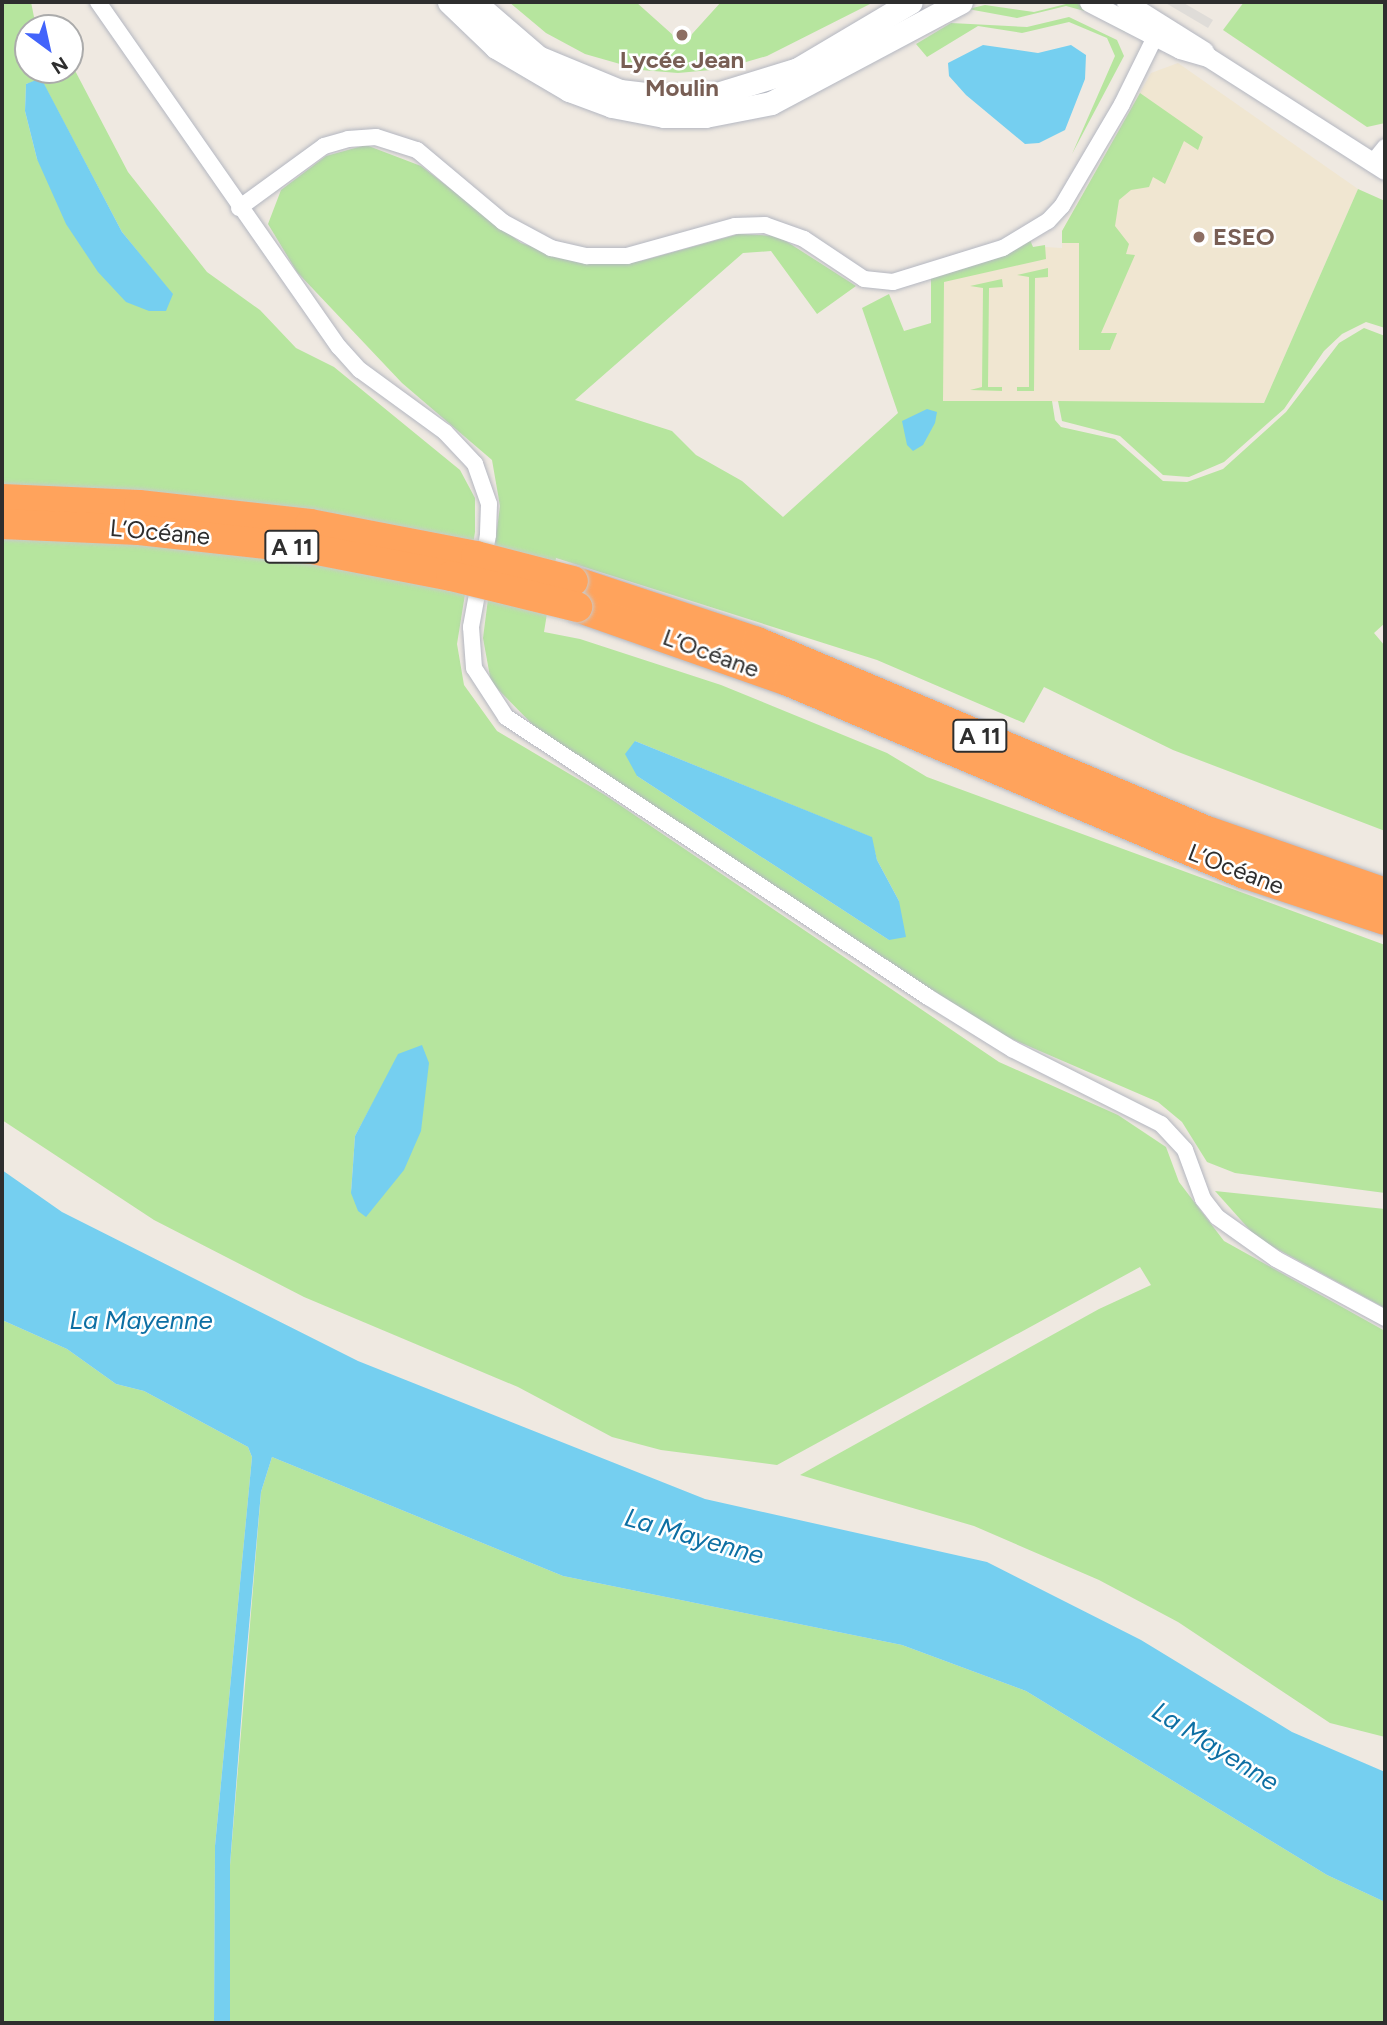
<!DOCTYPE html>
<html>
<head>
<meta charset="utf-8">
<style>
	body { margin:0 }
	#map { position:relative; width:1387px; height:2025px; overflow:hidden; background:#efe9e1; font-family:Figtree,sans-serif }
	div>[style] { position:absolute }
	.education>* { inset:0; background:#f0e6d1 }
	.green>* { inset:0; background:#b6e59e }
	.plaza>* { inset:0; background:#dfdcd8 }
	.water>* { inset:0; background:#75cff0 }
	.roads { filter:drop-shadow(0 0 2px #b4b7c1) drop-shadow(0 0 2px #b4b7c1) }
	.minor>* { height:16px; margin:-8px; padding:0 8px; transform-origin:8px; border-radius:8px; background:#fff }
	.tertiary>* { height:19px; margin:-9.5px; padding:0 9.5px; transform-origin:9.5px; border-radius:9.5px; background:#fff }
	.secondary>* { height:23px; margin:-11.5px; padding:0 11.5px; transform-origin:11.5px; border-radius:11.5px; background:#fff }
	.motorway>* { height:30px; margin:-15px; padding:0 15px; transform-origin:15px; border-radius:15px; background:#ffa35c }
	.bridges { filter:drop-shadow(0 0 2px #c9c9c9) drop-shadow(0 0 2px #c9c9c9) }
	.motorway-bridge>* { height:30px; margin:-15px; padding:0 15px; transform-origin:15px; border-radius:15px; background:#ffa35c }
	.dots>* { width:19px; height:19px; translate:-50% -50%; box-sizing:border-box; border:4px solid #fff; border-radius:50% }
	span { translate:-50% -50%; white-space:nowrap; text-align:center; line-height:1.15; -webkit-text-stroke:5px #fff; paint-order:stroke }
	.shield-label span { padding:2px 5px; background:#fff; border:2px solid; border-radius:5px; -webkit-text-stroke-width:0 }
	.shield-label { font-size:23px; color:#2e2e2e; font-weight:700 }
	.education-label { font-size:24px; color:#785e54; font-weight:700 }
	.left { translate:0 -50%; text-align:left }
	.street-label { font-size:24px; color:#2e2e2e }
	.water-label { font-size:26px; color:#0d6fa3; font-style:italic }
	.frame { position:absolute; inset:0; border:4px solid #2e2e2e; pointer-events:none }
	.north { position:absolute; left:14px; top:14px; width:70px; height:70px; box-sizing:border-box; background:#fff; border:2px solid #ababab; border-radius:50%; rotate:147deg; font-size:19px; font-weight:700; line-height:28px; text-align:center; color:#2e2e2e }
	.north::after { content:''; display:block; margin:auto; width:24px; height:32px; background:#4264fb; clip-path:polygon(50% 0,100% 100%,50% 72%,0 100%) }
</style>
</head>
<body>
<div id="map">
	<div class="education">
		<i style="clip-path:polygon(1178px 63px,1358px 189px,1264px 403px,933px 401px,931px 281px,1045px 247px,1062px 248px,1062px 231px,1151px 73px)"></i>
	</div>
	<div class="green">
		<i style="clip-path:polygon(evenodd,2px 2px,31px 2px,34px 17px,43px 28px,28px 28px,28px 70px,70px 70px,70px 61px,128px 172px,207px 272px,260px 310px,296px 348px,334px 367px,460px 470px,475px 498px,475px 532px,457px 644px,464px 685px,497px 731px,605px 795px,999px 1062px,1118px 1115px,1166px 1147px,1179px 1182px,1224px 1241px,1385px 1331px,1385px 1737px,1330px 1723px,1178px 1622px,1099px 1580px,974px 1526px,800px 1475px,1099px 1309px,1151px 1285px,1140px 1267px,777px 1465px,661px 1450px,612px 1437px,518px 1387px,304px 1297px,154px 1220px,2px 1120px,2px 2px,41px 79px,122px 232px,172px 294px,37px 159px,25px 111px,26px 84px,41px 79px,2px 2px,375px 1099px,351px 1193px,355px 1136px,375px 1099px)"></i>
		<i style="clip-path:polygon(509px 2px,636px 2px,683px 44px,721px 2px,874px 2px,767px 56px,722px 69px,678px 73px,641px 70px,585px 54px,546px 33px)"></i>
		<i style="clip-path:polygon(1074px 2px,1127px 28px,1125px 32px,1092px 13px,1066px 6px,1017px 18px,968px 9px,985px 5px,1034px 12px)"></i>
		<i style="clip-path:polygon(1244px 2px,1385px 2px,1385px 123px,1367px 127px,1223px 30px)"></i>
		<i style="clip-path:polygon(1069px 17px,1117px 40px,1124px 56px,1072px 154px,1115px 56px,1107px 38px,1069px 22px,1022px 33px,978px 26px,927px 57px,916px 44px,951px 23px,1027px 27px)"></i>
		<i style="clip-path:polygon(1140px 93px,1203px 137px,1198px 150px,1184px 141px,1165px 184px,1153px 177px,1149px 187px,1131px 190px,1119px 200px,1115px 226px,1129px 244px,1126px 254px,1135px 255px,1101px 333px,1117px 333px,1110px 350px,1079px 350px,1079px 243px,1062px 243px,1062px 231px)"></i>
		<i style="clip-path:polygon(evenodd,366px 145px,421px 166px,521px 243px,582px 263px,641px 261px,739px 234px,778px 236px,856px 286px,817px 314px,771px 251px,743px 253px,575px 400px,672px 431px,696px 455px,742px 481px,783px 517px,898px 413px,862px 308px,889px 294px,904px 331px,931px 323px,931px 277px,994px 259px,1030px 240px,1033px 247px,1045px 245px,1046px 259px,944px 282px,943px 401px,1052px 401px,1055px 420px,1061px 427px,1115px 439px,1163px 481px,1187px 482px,1223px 469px,1286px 412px,1339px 343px,1364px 328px,1385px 336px,1385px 623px,1374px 633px,1385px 646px,1385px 831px,1173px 750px,1044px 687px,1024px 723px,877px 660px,556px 558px,544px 632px,580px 639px,721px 685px,887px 753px,927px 777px,1385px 945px,1385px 1193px,1235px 1173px,1207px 1162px,1182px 1122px,1158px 1102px,996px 1032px,535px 727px,491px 682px,483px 638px,500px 506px,492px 460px,402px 383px,297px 272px,268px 224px,281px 190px,326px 156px,366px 145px,635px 741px,871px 837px,877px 860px,899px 901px,889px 940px,637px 776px,635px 741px)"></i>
		<i style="clip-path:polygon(1358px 189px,1385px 201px,1385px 328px,1366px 322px,1342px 334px,1324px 351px,1284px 409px,1224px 462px,1189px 477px,1163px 475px,1120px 436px,1062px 421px,1058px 401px,1264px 403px)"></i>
		<i style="clip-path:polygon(1048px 268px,1048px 277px,1035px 278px,1034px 391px,1017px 391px,1017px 387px,1029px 387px,1029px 277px,1017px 275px)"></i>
		<i style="clip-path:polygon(1002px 279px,1003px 287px,989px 288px,988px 387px,1002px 387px,1002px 391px,970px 390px,982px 387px,983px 288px,970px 286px)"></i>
		<i style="clip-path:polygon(1215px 1191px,1385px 1209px,1385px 1308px,1257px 1238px)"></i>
		<i style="clip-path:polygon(2px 1320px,67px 1349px,116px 1384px,144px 1391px,248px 1447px,252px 1457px,215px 1846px,214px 2023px,2px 2023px)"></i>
		<i style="clip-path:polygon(272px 1457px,563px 1576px,902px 1645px,1026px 1691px,1327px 1875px,1385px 1902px,1385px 2023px,230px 2023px,230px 1865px,261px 1492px)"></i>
	</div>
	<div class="plaza">
		<i style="clip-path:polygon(1164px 2px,1182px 2px,1213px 20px,1208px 28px)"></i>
	</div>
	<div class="water">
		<i style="clip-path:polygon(983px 45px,1038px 53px,1071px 45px,1086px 55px,1085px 79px,1065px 130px,1039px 143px,1025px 144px,966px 95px,949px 76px,948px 63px)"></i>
		<i style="clip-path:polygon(41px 78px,122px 232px,173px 294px,166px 311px,149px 311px,126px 302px,98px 272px,66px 224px,37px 159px,25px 111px,26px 84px)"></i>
		<i style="clip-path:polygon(927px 409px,937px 412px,935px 423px,923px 445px,913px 451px,907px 445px,902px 421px)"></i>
		<i style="clip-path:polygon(635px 741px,872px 837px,877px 860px,899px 901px,906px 937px,889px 940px,637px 776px,625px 754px)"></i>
		<i style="clip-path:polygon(422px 1045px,429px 1063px,421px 1131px,404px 1170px,366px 1217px,358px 1211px,351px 1193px,355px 1136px,398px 1054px)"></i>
		<i style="clip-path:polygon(2px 1170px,62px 1212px,358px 1361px,705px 1499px,987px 1562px,1141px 1640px,1292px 1732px,1385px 1772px,1385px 1902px,1327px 1875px,1026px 1691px,902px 1645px,563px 1576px,272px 1457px,261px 1492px,244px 1682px,230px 1865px,230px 2023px,214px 2023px,215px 1846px,252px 1457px,248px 1447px,144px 1391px,116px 1384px,67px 1349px,2px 1320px)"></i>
	</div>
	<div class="roads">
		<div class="minor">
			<i style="left:98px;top:2px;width:421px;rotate:55.1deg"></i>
			<i style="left:339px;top:347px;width:31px;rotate:48deg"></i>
			<i style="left:360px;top:370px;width:105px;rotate:36.1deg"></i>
			<i style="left:445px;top:432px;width:44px;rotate:46.8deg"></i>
			<i style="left:475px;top:464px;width:42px;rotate:70.7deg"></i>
			<i style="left:489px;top:504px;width:31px;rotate:92deg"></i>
			<i style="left:488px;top:535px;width:94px;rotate:100.5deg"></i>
			<i style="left:471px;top:627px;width:41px;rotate:85.8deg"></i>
			<i style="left:474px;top:668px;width:59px;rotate:56.9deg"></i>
			<i style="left:506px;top:717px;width:506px;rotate:33.56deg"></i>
			<i style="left:928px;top:997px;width:99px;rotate:31.8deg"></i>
			<i style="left:1012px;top:1049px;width:167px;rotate:26.7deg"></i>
			<i style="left:1161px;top:1124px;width:35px;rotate:47deg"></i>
			<i style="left:1185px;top:1150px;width:52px;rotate:69.8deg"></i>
			<i style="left:1203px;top:1199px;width:23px;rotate:52deg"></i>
			<i style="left:1217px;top:1217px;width:72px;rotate:35.4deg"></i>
			<i style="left:1276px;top:1259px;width:124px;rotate:28.4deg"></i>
			<i style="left:1373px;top:162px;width:19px;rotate:-51deg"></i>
			<i style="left:239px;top:208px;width:105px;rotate:-36.1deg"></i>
			<i style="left:324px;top:146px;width:25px;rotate:-16deg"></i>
			<i style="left:348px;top:139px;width:28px;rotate:-4deg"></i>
			<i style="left:376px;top:137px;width:43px;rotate:17.6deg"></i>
			<i style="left:417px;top:150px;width:112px;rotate:39.9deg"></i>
			<i style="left:503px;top:222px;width:55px;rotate:28.4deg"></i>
			<i style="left:551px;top:248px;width:37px;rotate:13deg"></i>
			<i style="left:587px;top:256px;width:40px"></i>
			<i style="left:627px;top:256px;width:112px;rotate:-15.5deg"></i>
			<i style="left:735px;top:226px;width:30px;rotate:-2deg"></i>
			<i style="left:765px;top:225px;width:41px;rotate:19.7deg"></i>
			<i style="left:804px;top:239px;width:72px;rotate:33.7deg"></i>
			<i style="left:864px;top:279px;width:29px;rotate:6deg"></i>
			<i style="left:893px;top:282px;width:115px;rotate:-17.2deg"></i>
			<i style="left:1003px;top:248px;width:52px;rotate:-31deg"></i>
			<i style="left:1048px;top:221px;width:21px;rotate:-47deg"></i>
			<i style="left:1062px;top:206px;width:118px;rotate:-59.5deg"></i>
			<i style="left:1122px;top:104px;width:75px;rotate:-63.8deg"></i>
		</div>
		<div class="tertiary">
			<i style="left:1089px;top:2px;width:102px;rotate:27.3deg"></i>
			<i style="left:1180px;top:49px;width:29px;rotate:16deg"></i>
			<i style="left:1208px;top:57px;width:210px;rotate:32.6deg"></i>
			<i style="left:1126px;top:2px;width:92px;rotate:32.1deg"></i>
		</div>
		<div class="secondary">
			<i style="left:449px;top:2px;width:65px;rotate:43.8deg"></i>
			<i style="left:496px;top:47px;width:85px;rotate:30.5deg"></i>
			<i style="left:569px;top:90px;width:46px;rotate:20.4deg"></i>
			<i style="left:612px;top:106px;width:53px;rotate:10.9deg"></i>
			<i style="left:664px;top:116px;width:41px"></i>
			<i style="left:705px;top:116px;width:67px;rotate:-11.1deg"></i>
			<i style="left:771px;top:103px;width:215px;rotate:-28deg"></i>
			<i style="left:474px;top:2px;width:84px;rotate:40.7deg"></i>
			<i style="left:538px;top:57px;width:89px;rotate:22.5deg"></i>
			<i style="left:620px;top:91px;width:51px;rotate:6.7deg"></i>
			<i style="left:671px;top:97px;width:46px;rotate:-3.7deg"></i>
			<i style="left:717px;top:94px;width:85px;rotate:-17.2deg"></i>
			<i style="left:798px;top:69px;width:131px;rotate:-30.7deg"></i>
		</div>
		<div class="motorway">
			<i style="left:573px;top:581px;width:194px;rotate:18.3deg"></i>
			<i style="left:757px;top:642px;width:491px;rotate:22.8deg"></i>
			<i style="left:1210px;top:832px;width:185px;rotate:19.2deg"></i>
			<i style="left:577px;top:607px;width:224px;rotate:19.3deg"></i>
			<i style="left:788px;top:681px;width:497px;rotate:22.9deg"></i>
			<i style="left:1246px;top:874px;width:146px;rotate:18.3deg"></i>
		</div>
	</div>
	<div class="bridges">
		<div class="motorway-bridge">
			<i style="left:2px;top:499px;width:137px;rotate:2.5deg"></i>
			<i style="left:139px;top:505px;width:172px;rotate:6.3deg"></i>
			<i style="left:310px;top:524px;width:169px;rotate:10.9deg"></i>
			<i style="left:476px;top:556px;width:100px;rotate:14.5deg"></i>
			<i style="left:2px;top:524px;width:137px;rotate:2.5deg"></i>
			<i style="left:139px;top:530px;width:174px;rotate:6.3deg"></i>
			<i style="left:312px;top:549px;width:142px;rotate:11deg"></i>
			<i style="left:451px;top:576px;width:130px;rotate:13.8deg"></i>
		</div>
	</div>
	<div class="dots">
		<i style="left:682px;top:35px;background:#8d6e63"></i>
		<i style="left:1199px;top:237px;background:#8d6e63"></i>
	</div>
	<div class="shield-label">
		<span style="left:292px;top:547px">A 11</span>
		<span style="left:980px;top:736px">A 11</span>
	</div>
	<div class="education-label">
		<span style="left:682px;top:74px">Lycée Jean<br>Moulin</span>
		<span class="left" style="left:1213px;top:237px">ESEO</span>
	</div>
	<div class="street-label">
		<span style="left:160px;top:532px;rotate:5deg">L’Océane</span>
		<span style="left:711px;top:653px;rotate:20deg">L’Océane</span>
		<span style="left:1236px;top:869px;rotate:21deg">L’Océane</span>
	</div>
	<div class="water-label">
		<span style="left:141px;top:1321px">La Mayenne</span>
		<span style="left:694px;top:1537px;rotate:16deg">La Mayenne</span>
		<span style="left:1215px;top:1747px;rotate:32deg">La Mayenne</span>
	</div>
	<div class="frame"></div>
	<div class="north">N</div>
</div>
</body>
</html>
